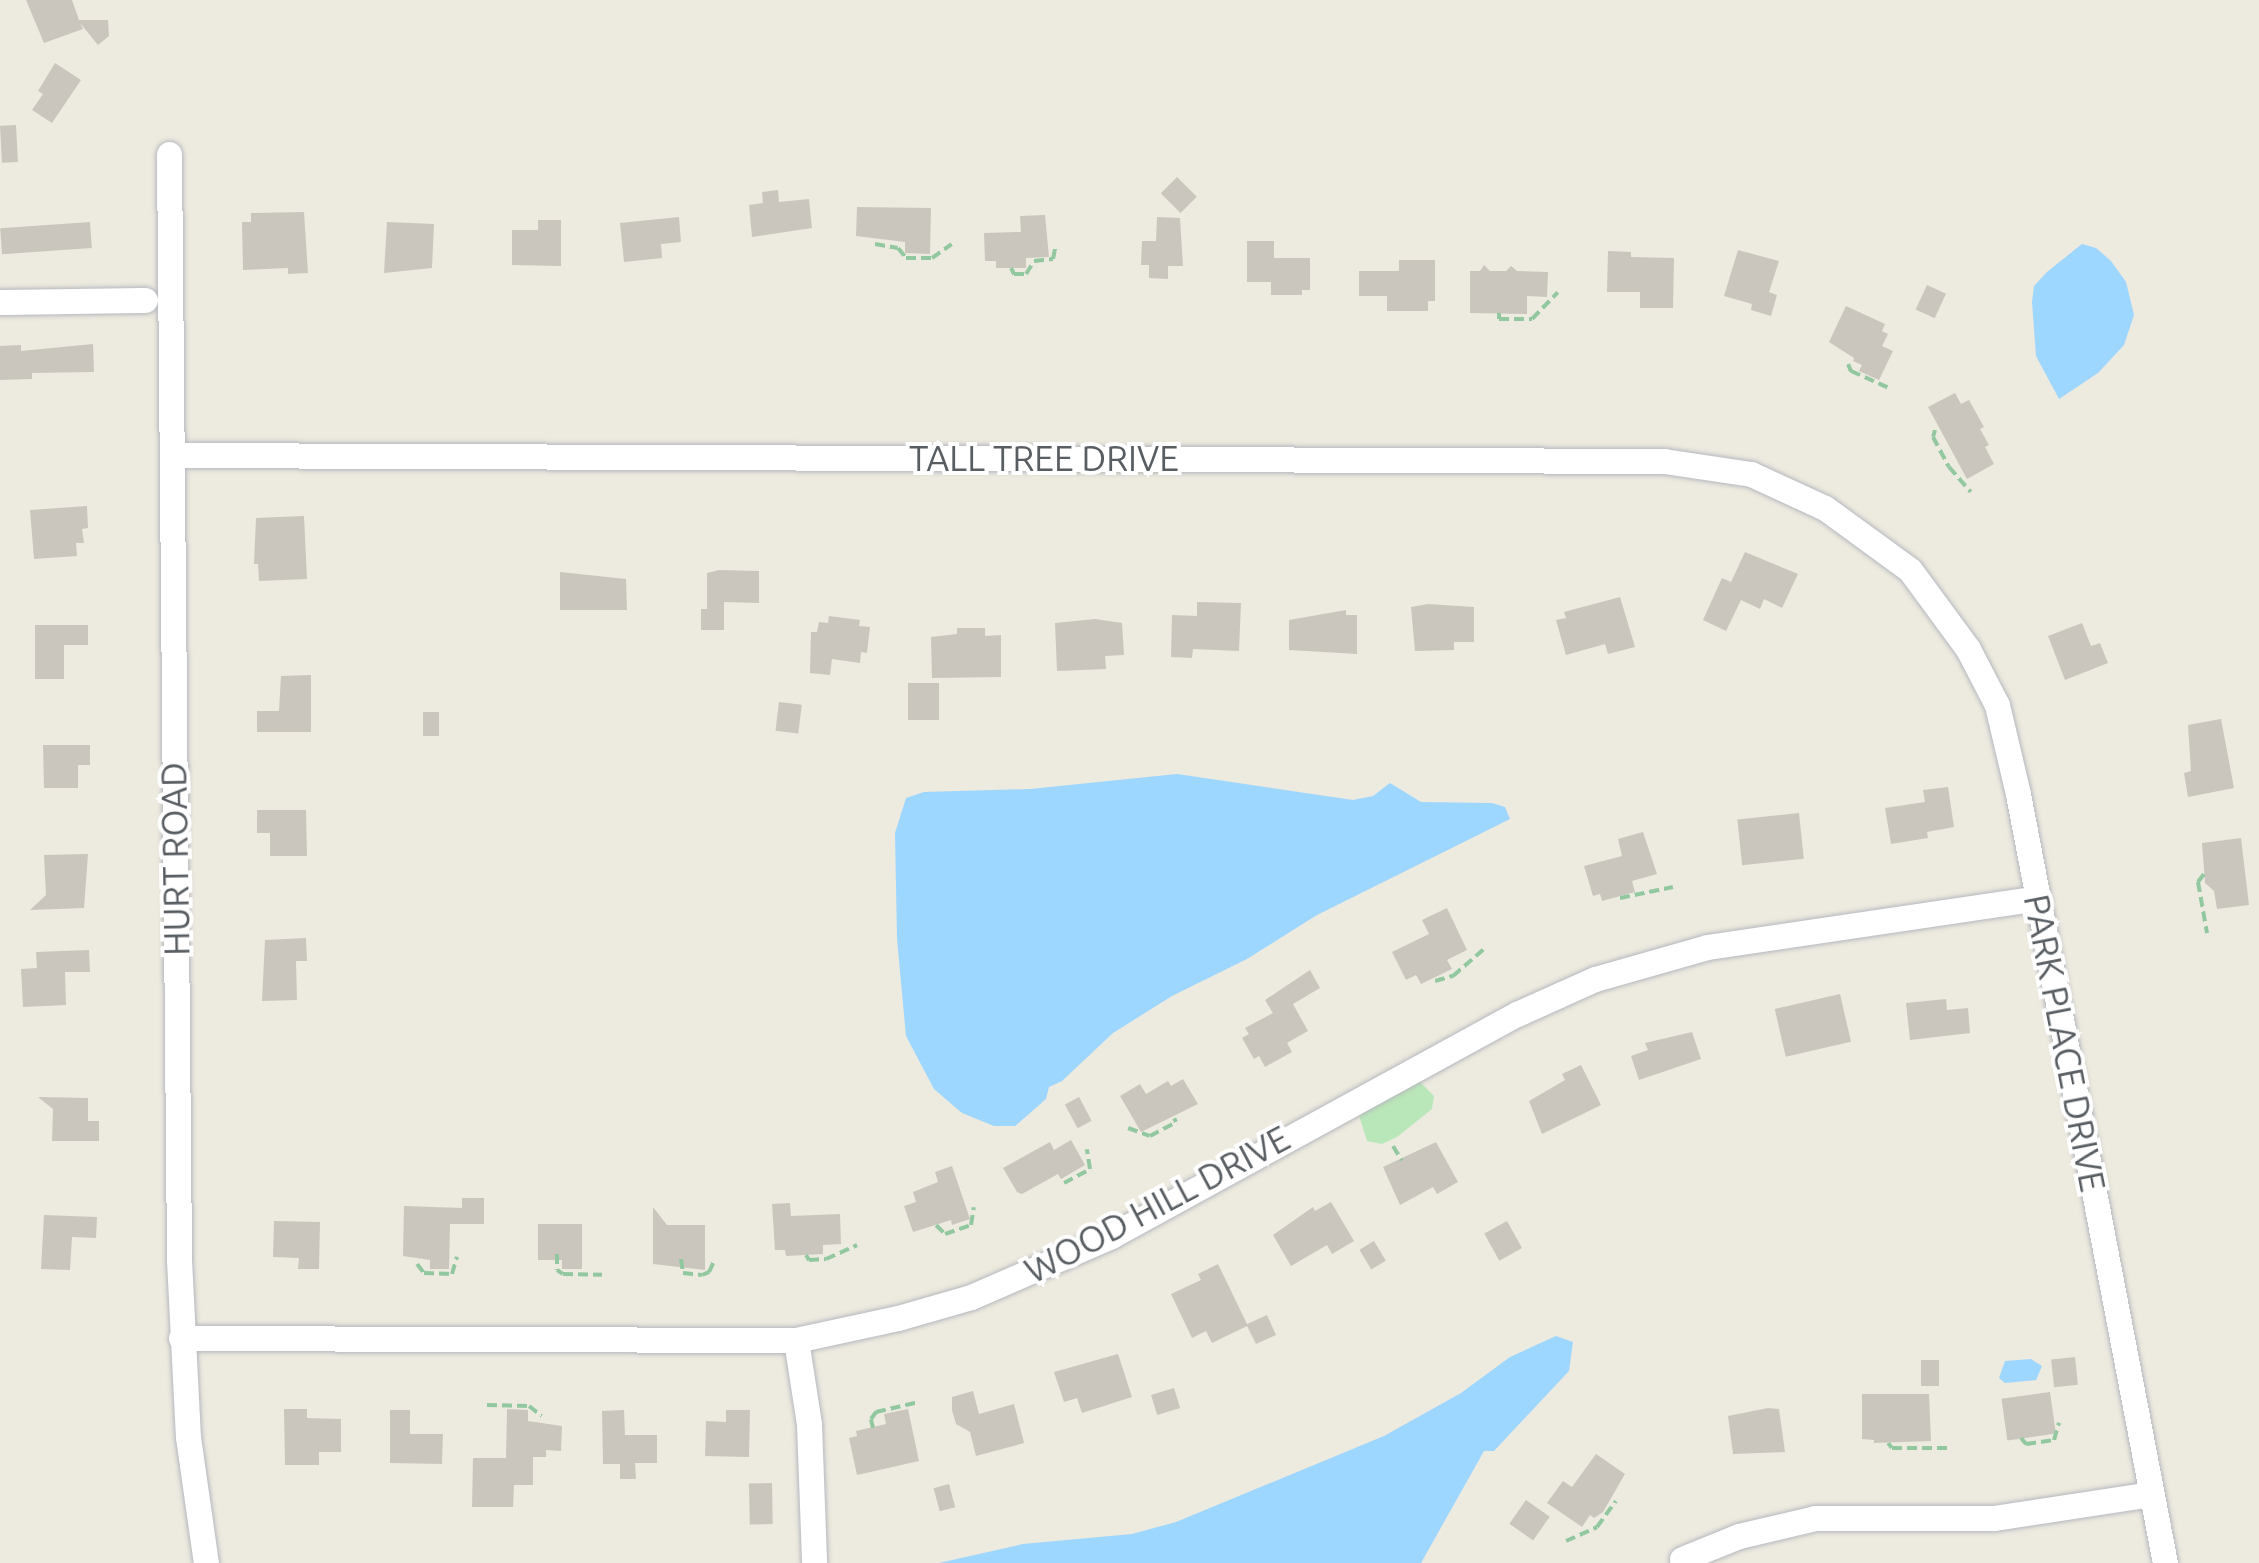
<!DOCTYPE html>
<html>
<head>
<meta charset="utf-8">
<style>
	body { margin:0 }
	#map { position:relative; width:2259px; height:1563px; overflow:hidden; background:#edeadf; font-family:Ubuntu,sans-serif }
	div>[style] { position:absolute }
	.green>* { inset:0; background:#bae7b9 }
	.water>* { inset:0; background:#9dd6ff }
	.building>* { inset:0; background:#cac6be; transform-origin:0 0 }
	.path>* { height:4px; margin-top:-2px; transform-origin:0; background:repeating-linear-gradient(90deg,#92c8a0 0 10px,transparent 0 15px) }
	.roads { filter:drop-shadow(0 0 2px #b5b8be) drop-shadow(0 0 2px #b5b8be) }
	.minor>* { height:25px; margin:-12.5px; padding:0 12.5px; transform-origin:12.5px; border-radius:12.5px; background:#fff }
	span { translate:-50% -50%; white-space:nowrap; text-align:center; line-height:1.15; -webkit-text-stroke:8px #fff; paint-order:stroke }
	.street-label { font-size:35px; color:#585d62 }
</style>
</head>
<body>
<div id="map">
	<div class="green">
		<i style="clip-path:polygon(1415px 1077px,1434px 1096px,1432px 1109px,1397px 1137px,1382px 1144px,1367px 1141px,1357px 1109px)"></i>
	</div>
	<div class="water">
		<i style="clip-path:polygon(2082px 244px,2096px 248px,2111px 261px,2126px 282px,2134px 315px,2124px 345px,2098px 373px,2059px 399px,2036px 356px,2032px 302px,2034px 286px,2047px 272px)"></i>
		<i style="clip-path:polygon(1177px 774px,1353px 800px,1373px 796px,1390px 783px,1421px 802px,1492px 803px,1505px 807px,1510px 819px,1317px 915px,1247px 959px,1172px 996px,1113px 1033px,1062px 1081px,1049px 1087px,1046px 1099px,1015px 1126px,994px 1126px,962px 1113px,934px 1089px,906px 1036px,897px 939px,895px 833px,906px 798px,924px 792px,1030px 789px)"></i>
		<i style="clip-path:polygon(1556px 1336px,1573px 1342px,1569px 1371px,1494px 1451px,1484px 1451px,1421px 1563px,939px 1563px,1023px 1544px,1132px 1534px,1176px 1522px,1384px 1436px,1461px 1393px,1510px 1357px)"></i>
		<i style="clip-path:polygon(2031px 1359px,2042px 1366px,2036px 1380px,2005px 1383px,1999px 1378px,2005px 1361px)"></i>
	</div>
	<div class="building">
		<i style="clip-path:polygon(26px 0,72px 0,79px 20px,108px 20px,109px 36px,98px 45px,80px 23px,83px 29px,44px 43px)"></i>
		<i style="clip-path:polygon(55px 63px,81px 80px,52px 123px,32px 110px,43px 94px,38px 91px)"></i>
		<i style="left:16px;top:125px;width:37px;height:16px;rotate:87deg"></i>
		<i style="left:1177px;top:177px;width:28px;height:23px;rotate:45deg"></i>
		<i style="clip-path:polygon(778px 190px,779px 202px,809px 199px,812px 228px,752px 237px,749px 205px,763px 203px,762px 192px)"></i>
		<i style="clip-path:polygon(857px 207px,931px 208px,930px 254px,905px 253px,905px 242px,856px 236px)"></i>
		<i style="clip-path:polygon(304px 212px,308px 273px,288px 274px,288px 268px,243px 270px,242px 222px,251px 222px,251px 213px)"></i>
		<i style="clip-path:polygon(1045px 215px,1049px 257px,1026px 258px,1026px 268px,996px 268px,996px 261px,985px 261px,984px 233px,1021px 232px,1020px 216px)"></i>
		<i style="clip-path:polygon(679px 217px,681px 242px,661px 244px,662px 258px,624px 262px,620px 223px)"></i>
		<i style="clip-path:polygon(1157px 217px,1180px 218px,1183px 266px,1168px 266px,1168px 279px,1149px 278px,1149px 265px,1141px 265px,1142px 241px,1156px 241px)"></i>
		<i style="clip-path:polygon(538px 220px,561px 220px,561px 266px,512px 265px,512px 230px,538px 230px)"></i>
		<i style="left:90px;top:222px;width:26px;height:90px;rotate:86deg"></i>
		<i style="clip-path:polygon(387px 222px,434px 224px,432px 268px,384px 273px)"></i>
		<i style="clip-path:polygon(1247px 241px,1274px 241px,1274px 258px,1310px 258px,1310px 290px,1302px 290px,1302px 295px,1271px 295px,1271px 282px,1247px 282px)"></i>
		<i style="clip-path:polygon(1738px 250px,1779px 261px,1769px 292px,1777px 295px,1771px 316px,1751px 310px,1752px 304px,1724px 296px)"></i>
		<i style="clip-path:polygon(1608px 251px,1631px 252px,1631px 257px,1674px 258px,1673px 308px,1640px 308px,1640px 292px,1607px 292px)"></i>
		<i style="clip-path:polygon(1399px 260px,1435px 260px,1435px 301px,1428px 301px,1428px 311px,1387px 311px,1387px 296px,1359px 296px,1359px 271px,1399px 271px)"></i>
		<i style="clip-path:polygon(1484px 265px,1490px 271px,1506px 271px,1511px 266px,1517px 271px,1548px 272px,1547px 297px,1527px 296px,1527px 314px,1470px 313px,1470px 271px,1480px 271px)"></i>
		<i style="left:1927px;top:285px;width:21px;height:27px;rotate:25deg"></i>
		<i style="clip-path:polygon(1846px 306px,1885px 324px,1882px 331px,1888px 334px,1882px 346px,1893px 351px,1879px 380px,1859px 371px,1862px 365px,1853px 361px,1854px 358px,1829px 342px)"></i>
		<i style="clip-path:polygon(93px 344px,94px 372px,32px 373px,32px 379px,0 380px,0 346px,21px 345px,21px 351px)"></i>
		<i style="clip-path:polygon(1955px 393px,1961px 404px,1969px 400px,1984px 427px,1980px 429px,1989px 445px,1985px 447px,1994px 464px,1967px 479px,1928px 407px)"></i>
		<i style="clip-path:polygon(87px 506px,88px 528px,82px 529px,84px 543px,76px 543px,77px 556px,34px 559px,30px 510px)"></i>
		<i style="clip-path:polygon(304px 516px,307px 579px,259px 581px,258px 564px,254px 564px,256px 518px)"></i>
		<i style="clip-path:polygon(1745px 552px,1798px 574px,1782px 608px,1764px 599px,1760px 609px,1741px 600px,1726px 631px,1703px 620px,1722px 578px,1731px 582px)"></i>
		<i style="clip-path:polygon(719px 570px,759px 571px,759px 603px,724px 602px,724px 630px,701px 630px,701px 609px,707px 609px,707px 573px)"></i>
		<i style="clip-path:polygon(560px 572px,626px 579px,627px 610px,560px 610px)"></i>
		<i style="clip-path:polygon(1620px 597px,1635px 647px,1608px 654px,1605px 644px,1566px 655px,1556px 620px,1566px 618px,1564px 612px)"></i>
		<i style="clip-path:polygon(1197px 602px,1241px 603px,1239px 651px,1193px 649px,1192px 658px,1171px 657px,1172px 615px,1197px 616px)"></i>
		<i style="clip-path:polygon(1428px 604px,1474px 607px,1474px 642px,1454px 642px,1454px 650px,1415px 651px,1411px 607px)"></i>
		<i style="clip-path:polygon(1346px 610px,1346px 615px,1357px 615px,1357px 654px,1289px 650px,1289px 620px)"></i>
		<i style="clip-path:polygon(829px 616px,860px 620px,859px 626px,870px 627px,867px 653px,861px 652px,860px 663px,832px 659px,830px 675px,810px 673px,811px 632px,817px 632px,819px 622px,828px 623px)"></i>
		<i style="clip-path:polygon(1095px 619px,1122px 623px,1124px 655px,1105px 656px,1106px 669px,1057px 671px,1055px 623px)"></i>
		<i style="clip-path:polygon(2082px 623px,2091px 646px,2100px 643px,2108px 663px,2065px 680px,2048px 636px)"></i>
		<i style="clip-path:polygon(35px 625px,88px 625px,88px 645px,64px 645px,64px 679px,35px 679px)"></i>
		<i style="clip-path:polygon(957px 628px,985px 628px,985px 636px,1001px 635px,1001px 677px,932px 678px,931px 637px,957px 634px)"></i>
		<i style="clip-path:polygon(311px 675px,311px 732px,257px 732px,257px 711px,279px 711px,281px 676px)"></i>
		<i style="left:908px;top:683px;width:31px;height:37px"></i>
		<i style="left:779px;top:702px;width:23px;height:29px;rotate:7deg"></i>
		<i style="left:423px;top:712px;width:16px;height:24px"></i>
		<i style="clip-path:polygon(2221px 719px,2234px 788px,2188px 797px,2184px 773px,2191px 771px,2188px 725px)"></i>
		<i style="clip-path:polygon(43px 745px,90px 745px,90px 765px,78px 765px,78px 788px,44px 788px)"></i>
		<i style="clip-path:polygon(1948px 787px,1954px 827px,1927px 832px,1928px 838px,1891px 844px,1885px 808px,1925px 802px,1923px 790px)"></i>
		<i style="clip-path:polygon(257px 810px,306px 810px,307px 856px,270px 856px,270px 833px,257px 833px)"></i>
		<i style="left:1799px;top:813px;width:46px;height:62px;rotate:84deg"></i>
		<i style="clip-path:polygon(1643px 832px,1657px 874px,1632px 881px,1635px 892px,1602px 901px,1600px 894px,1593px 896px,1584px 866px,1622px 856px,1618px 839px)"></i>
		<i style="clip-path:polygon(2241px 838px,2249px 905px,2217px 909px,2214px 891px,2205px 883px,2202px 843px)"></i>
		<i style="clip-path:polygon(88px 854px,84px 908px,30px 910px,46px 895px,44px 855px)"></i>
		<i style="clip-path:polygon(1447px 908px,1467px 950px,1447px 960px,1452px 969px,1421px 984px,1416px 975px,1406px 980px,1392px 952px,1429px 934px,1422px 920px)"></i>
		<i style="clip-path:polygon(306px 938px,307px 961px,296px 961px,297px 1000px,262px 1001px,265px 940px)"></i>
		<i style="clip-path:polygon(89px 950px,90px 972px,65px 972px,66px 1005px,23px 1007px,21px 969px,37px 968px,36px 952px)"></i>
		<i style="clip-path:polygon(1310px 970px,1320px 988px,1293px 1004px,1308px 1031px,1287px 1043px,1292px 1052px,1265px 1067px,1259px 1056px,1254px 1059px,1242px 1038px,1249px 1034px,1245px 1028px,1273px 1013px,1265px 1000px)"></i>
		<i style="left:1840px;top:994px;width:49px;height:67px;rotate:77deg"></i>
		<i style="clip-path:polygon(1946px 999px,1947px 1010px,1968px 1008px,1970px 1033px,1910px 1040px,1906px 1003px)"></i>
		<i style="clip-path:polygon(1692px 1032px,1701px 1059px,1639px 1080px,1631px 1056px,1648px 1050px,1645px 1043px)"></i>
		<i style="clip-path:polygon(1581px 1065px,1601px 1105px,1542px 1134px,1529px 1101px,1565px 1080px,1562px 1074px)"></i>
		<i style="clip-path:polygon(1183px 1079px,1198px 1104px,1141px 1132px,1120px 1096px,1140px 1084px,1146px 1094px,1168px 1081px,1171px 1086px)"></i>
		<i style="clip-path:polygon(38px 1097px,88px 1098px,88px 1121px,99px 1121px,99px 1141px,52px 1141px,53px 1109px)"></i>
		<i style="left:1079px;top:1097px;width:27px;height:16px;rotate:62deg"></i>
		<i style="clip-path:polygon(1071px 1140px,1085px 1165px,1061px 1179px,1058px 1174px,1022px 1194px,1017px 1192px,1003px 1168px,1050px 1142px,1054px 1150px)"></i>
		<i style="clip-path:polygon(1436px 1142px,1458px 1182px,1437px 1194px,1433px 1187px,1400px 1205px,1383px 1167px)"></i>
		<i style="clip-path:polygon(952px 1166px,970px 1219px,952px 1225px,951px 1220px,913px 1232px,904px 1206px,916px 1202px,913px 1192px,938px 1182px,935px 1172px)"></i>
		<i style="clip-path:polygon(462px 1198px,484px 1198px,484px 1224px,450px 1224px,449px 1269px,430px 1269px,430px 1260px,403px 1256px,404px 1206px,462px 1208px)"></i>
		<i style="clip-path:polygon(1331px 1202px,1354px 1241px,1332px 1254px,1327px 1245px,1291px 1266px,1273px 1235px,1313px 1207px,1315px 1211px)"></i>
		<i style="clip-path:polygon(790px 1203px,791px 1216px,840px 1214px,841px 1244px,823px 1245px,823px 1254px,786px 1256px,785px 1250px,775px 1250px,772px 1204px)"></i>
		<i style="clip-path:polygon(653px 1207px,667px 1225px,705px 1225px,705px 1270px,653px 1264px)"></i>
		<i style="clip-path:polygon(44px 1215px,97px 1217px,96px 1238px,72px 1237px,70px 1270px,41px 1269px)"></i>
		<i style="clip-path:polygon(274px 1221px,320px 1222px,319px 1269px,298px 1269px,299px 1258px,273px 1257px)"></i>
		<i style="left:1507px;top:1221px;width:31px;height:26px;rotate:61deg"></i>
		<i style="clip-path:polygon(538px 1224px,582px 1224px,582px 1269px,562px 1269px,562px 1260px,538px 1260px)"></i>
		<i style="left:1374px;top:1241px;width:23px;height:17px;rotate:59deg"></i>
		<i style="clip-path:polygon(1218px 1264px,1247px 1324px,1267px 1315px,1276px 1335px,1256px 1344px,1247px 1326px,1212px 1343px,1206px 1331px,1192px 1338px,1171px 1294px,1201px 1280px,1198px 1274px)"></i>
		<i style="clip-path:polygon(1118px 1354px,1132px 1397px,1082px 1413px,1077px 1398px,1064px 1402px,1054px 1372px)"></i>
		<i style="left:2075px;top:1357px;width:28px;height:24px;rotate:84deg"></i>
		<i style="left:1921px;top:1360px;width:18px;height:26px"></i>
		<i style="left:1174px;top:1388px;width:21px;height:24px;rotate:73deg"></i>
		<i style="clip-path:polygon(973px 1391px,979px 1414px,1014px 1404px,1024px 1443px,976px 1456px,970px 1432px,956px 1424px,952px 1410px,952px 1397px)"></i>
		<i style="left:2050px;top:1392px;width:42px;height:49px;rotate:82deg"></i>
		<i style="clip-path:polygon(1862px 1394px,1929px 1394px,1931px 1441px,1874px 1443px,1874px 1440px,1862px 1439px)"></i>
		<i style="clip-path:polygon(1768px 1408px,1779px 1409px,1785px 1452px,1733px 1454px,1728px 1416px)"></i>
		<i style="clip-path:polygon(284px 1409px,307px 1409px,307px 1418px,341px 1419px,341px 1452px,319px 1452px,319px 1465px,285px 1465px)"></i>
		<i style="clip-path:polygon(507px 1409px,528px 1410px,528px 1421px,562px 1426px,561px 1451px,546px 1450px,546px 1457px,533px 1457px,533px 1485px,514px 1485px,513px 1507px,472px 1507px,473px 1458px,506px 1458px)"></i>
		<i style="clip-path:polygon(908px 1409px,919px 1461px,857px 1475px,849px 1438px,857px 1436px,856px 1431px,886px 1424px,884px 1414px)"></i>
		<i style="clip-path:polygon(390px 1410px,410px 1410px,410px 1434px,443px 1434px,442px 1464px,390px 1463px)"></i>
		<i style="clip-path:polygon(624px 1410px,625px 1435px,657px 1435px,657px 1463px,635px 1463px,636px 1479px,620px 1479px,620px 1464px,603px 1464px,602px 1411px)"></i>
		<i style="clip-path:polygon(726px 1410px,750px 1410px,749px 1457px,705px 1456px,706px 1421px,726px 1422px)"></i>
		<i style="clip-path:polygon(1596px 1454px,1625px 1474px,1603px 1512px,1594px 1518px,1590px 1515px,1582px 1527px,1547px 1503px,1563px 1481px,1572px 1487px)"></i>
		<i style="left:772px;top:1483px;width:41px;height:23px;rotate:89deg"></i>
		<i style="left:949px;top:1484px;width:24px;height:16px;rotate:75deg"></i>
		<i style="left:1526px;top:1500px;width:29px;height:29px;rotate:35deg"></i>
	</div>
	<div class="path">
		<i style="left:875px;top:244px;width:23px;rotate:10deg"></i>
		<i style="left:898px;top:248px;width:13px;rotate:51deg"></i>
		<i style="left:906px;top:258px;width:26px"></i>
		<i style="left:932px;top:258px;width:24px;rotate:-35deg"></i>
		<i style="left:1011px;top:268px;width:7px;rotate:63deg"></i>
		<i style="left:1014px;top:274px;width:12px"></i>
		<i style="left:1026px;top:274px;width:15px;rotate:-58deg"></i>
		<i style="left:1034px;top:261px;width:19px;rotate:-6deg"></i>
		<i style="left:1053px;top:259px;width:15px;rotate:-79deg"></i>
		<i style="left:1499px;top:313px;width:6px;rotate:90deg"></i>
		<i style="left:1499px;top:319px;width:33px"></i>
		<i style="left:1532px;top:319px;width:37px;rotate:-46deg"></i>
		<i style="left:1848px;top:364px;width:8px;rotate:67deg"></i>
		<i style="left:1851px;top:371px;width:42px;rotate:24.1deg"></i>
		<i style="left:1935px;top:430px;width:7px;rotate:106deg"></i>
		<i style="left:1933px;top:437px;width:34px;rotate:62deg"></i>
		<i style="left:1949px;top:467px;width:33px;rotate:49deg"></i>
		<i style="left:2204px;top:874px;width:10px;rotate:127deg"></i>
		<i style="left:2198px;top:882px;width:52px;rotate:80deg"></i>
		<i style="left:1620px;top:898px;width:54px;rotate:-11.7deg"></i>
		<i style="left:1435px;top:981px;width:19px;rotate:-16deg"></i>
		<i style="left:1453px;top:976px;width:41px;rotate:-41.1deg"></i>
		<i style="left:1128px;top:1128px;width:23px;rotate:20deg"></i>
		<i style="left:1150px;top:1136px;width:30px;rotate:-28deg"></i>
		<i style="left:1176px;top:1122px;width:4px;rotate:-117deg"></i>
		<i style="left:1393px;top:1146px;width:17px;rotate:59deg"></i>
		<i style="left:1064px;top:1183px;width:30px;rotate:-28deg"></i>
		<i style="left:1090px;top:1169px;width:20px;rotate:-99deg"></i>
		<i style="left:936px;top:1225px;width:13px;rotate:45deg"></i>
		<i style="left:945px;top:1234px;width:28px;rotate:-19deg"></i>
		<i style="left:971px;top:1225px;width:18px;rotate:-81deg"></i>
		<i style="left:557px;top:1254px;width:16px;rotate:90deg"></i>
		<i style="left:557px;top:1270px;width:7px;rotate:34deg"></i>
		<i style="left:563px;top:1274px;width:39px;rotate:1deg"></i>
		<i style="left:806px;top:1255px;width:6px;rotate:59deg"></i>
		<i style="left:809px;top:1260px;width:17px;rotate:-3deg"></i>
		<i style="left:826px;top:1259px;width:34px;rotate:-24deg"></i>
		<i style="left:681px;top:1259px;width:14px;rotate:82deg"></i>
		<i style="left:683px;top:1273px;width:19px;rotate:6deg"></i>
		<i style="left:702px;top:1275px;width:8px;rotate:-23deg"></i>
		<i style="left:709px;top:1272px;width:14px;rotate:-65deg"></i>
		<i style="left:417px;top:1264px;width:11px;rotate:52deg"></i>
		<i style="left:424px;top:1273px;width:28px;rotate:2deg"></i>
		<i style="left:452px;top:1274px;width:18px;rotate:-74deg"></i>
		<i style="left:487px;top:1405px;width:42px;rotate:1.4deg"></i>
		<i style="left:529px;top:1406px;width:16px;rotate:38deg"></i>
		<i style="left:873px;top:1428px;width:9px;rotate:-103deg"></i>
		<i style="left:871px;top:1419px;width:9px;rotate:-54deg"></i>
		<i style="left:876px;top:1412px;width:44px;rotate:-13.1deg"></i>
		<i style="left:2021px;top:1438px;width:8px;rotate:50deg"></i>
		<i style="left:2026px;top:1444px;width:28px;rotate:-8deg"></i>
		<i style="left:2054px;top:1440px;width:18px;rotate:-74deg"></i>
		<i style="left:1888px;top:1443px;width:6px;rotate:51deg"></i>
		<i style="left:1892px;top:1448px;width:55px"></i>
		<i style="left:1566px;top:1541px;width:34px;rotate:-24deg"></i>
		<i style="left:1597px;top:1527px;width:32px;rotate:-54deg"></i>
	</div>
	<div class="roads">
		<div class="minor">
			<i style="left:169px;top:154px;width:1106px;rotate:89.48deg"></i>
			<i style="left:179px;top:1260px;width:177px;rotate:87.1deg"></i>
			<i style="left:188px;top:1437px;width:127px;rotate:81.9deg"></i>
			<i style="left:0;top:302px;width:145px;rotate:-0.8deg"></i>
			<i style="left:172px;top:455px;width:1492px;rotate:0.23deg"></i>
			<i style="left:1664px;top:461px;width:88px;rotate:8.5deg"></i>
			<i style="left:1751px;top:474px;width:81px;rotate:24.7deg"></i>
			<i style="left:1825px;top:508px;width:105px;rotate:36.1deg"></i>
			<i style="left:1910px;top:570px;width:98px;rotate:53.7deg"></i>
			<i style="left:1968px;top:649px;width:63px;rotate:62.6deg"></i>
			<i style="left:1997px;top:705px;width:91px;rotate:76.7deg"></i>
			<i style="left:2018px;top:794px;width:783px;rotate:79.18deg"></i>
			<i style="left:181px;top:1338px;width:615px;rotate:0.19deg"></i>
			<i style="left:796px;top:1340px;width:104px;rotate:-12.2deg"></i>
			<i style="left:898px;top:1318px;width:76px;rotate:-16deg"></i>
			<i style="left:971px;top:1297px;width:153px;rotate:-23.5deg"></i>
			<i style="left:1111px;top:1236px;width:463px;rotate:-28.7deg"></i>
			<i style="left:1517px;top:1014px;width:85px;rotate:-24.2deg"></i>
			<i style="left:1595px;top:979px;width:116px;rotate:-15.9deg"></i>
			<i style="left:1707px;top:947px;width:334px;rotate:-8.4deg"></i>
			<i style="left:796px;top:1340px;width:85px;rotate:81.2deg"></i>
			<i style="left:809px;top:1424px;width:139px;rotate:87.9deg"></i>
			<i style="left:1682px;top:1559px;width:61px;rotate:-22deg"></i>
			<i style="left:1739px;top:1536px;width:78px;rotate:-13.3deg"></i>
			<i style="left:1815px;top:1518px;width:179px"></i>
			<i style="left:1994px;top:1518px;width:159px;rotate:-8.7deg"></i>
		</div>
	</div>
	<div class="street-label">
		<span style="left:1044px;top:458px">TALL TREE DRIVE</span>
		<span style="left:175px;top:859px;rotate:-91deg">HURT ROAD</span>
		<span style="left:2065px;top:1043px;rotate:79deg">PARK PLACE DRIVE</span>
		<span style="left:1157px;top:1204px;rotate:-28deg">WOOD HILL DRIVE</span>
	</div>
</div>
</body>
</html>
